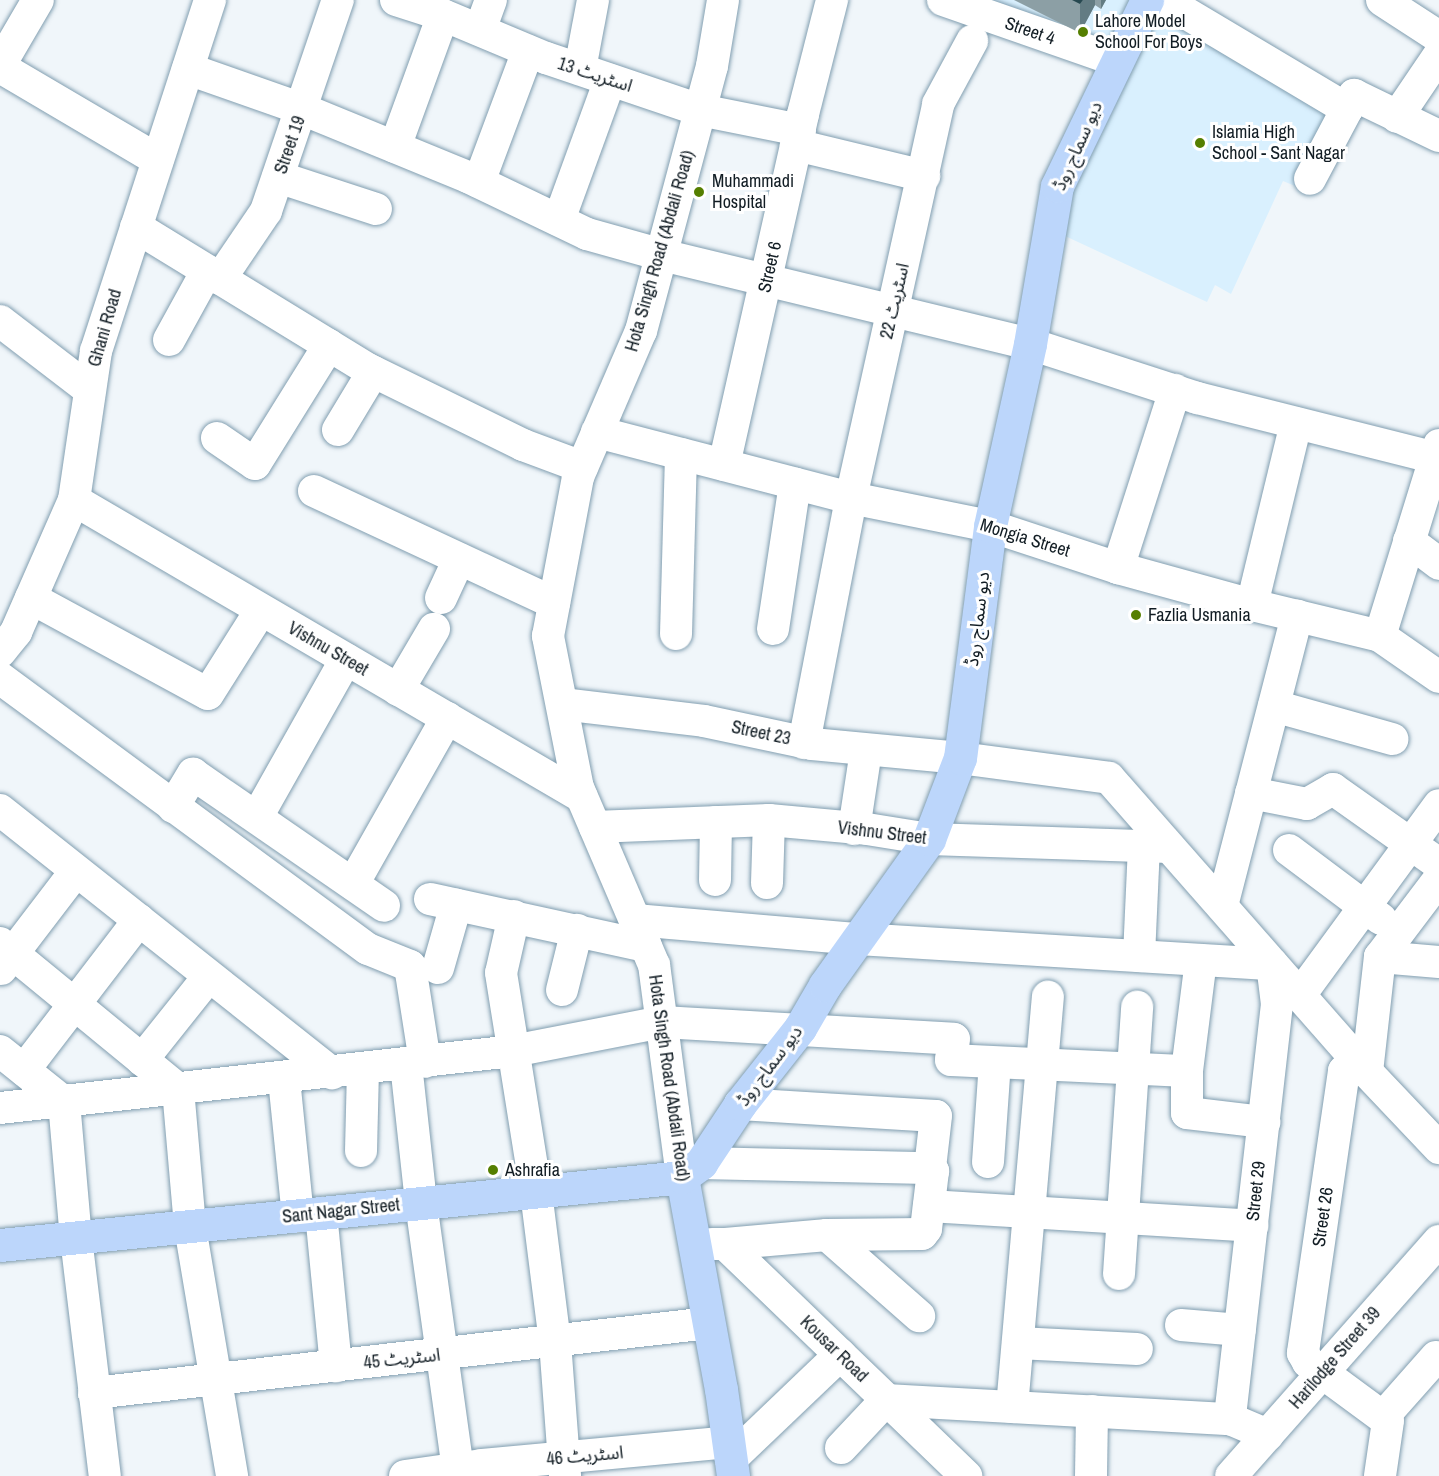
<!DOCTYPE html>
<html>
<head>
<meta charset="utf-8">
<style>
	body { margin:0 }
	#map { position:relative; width:1439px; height:1476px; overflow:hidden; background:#f0f6fa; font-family:"Archivo Narrow","Noto Sans Arabic",sans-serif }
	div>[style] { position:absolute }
	.built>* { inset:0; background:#d9f0fe }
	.roads { filter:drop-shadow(0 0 2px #819eb0) drop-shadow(0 0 2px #819eb0) }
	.minor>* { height:32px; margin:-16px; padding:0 16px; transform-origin:16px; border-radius:16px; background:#fff }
	.major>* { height:33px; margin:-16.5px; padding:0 16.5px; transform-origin:16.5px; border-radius:16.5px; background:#bcd6fb }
	.wall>* { inset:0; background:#8c9fa5 }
	.shaded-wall>* { inset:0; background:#637c83 }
	.building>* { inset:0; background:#274850 }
	.dots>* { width:16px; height:16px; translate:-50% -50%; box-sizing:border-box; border:3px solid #fff; border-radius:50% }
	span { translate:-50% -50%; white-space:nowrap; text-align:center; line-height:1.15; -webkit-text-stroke:6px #fff; paint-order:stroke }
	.poi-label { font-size:18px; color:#121d24 }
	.left { translate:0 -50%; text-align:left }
	.street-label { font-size:18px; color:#121d24 }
</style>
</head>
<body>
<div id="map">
	<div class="built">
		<i style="clip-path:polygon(950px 0,1164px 0,1342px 105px,1300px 188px,1283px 181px,1231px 294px,1215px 285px,1207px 302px,1050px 229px,1117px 61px)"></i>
	</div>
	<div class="roads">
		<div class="minor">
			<i style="left:396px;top:0;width:49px;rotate:17.7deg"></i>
			<i style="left:443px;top:15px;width:112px;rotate:22.7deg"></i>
			<i style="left:546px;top:58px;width:163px;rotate:18.7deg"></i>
			<i style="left:700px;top:110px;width:102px;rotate:11.3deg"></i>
			<i style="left:943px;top:0;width:185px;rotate:19.2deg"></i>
			<i style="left:1164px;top:0;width:213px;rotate:30.8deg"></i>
			<i style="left:1347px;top:109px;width:79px;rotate:117.9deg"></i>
			<i style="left:1382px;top:0;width:68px;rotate:33deg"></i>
			<i style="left:480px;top:30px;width:32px;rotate:-70deg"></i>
			<i style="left:0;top:65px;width:75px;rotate:-59.7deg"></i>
			<i style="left:0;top:67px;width:183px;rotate:30.5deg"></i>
			<i style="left:188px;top:69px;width:121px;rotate:19.3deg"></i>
			<i style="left:302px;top:109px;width:179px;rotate:22.3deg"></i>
			<i style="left:468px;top:177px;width:132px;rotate:25.6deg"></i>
			<i style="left:587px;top:234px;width:78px;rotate:15.6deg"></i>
			<i style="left:662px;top:255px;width:379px;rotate:13.6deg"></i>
			<i style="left:1030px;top:344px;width:176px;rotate:17.9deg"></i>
			<i style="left:1197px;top:398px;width:250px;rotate:14.1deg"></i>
			<i style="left:580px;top:69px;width:70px;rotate:-79.3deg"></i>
			<i style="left:1347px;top:109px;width:16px;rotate:-63deg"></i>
			<i style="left:1354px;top:95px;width:94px;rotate:25.8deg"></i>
			<i style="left:1397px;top:117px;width:75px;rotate:-55.9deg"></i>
			<i style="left:796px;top:145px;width:132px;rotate:13.6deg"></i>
			<i style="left:395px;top:147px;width:140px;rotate:-70deg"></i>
			<i style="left:278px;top:177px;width:103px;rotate:18.1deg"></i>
			<i style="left:479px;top:182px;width:140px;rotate:-69.5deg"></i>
			<i style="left:559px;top:220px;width:149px;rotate:-70deg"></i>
			<i style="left:136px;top:227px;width:272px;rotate:31.5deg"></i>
			<i style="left:368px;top:369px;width:173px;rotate:26.1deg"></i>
			<i style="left:523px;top:445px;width:63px;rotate:20.4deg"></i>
			<i style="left:220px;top:279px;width:82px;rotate:-55.9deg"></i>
			<i style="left:266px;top:211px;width:223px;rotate:-71.2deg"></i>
			<i style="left:0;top:321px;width:113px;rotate:37.5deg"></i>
			<i style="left:169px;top:340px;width:79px;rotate:-61.2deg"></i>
			<i style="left:338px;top:430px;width:68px;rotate:-58.9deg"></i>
			<i style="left:597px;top:432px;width:262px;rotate:14.6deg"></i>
			<i style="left:851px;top:498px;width:142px;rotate:11.4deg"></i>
			<i style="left:990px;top:526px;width:135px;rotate:18.2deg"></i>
			<i style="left:1118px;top:568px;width:139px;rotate:15.4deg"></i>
			<i style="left:1252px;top:605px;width:132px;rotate:13.6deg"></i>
			<i style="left:1380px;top:636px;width:72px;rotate:34.8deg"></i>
			<i style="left:217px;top:438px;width:46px;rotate:34.4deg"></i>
			<i style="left:255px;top:464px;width:140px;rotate:-58.1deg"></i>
			<i style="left:724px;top:465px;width:360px;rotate:-77.3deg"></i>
			<i style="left:803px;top:114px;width:118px;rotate:-75.7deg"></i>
			<i style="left:314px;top:491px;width:265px;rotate:25deg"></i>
			<i style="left:74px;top:500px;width:588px;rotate:30.31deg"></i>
			<i style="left:1409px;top:541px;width:38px;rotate:37deg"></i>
			<i style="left:1118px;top:568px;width:187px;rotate:-72.2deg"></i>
			<i style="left:31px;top:598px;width:201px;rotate:28.5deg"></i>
			<i style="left:208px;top:694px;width:99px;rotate:-57.8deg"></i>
			<i style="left:441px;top:598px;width:43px;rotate:-65.2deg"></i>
			<i style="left:1252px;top:605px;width:187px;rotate:-76.4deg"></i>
			<i style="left:773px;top:629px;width:147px;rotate:-81.4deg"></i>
			<i style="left:676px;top:634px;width:180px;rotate:-88.4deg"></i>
			<i style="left:1380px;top:636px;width:200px;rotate:-72.8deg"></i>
			<i style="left:0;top:652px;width:26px;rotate:-51deg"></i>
			<i style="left:16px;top:632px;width:144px;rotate:-66.3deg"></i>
			<i style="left:74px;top:500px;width:151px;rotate:-81.6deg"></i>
			<i style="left:96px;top:351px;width:369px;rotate:-72deg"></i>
			<i style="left:0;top:678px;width:457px;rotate:36.4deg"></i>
			<i style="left:368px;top:949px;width:45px;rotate:22deg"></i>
			<i style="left:410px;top:966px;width:97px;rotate:81.1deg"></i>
			<i style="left:398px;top:690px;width:71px;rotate:-59.5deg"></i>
			<i style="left:562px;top:704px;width:143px;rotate:6.8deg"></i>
			<i style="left:704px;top:721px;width:110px;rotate:12deg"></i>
			<i style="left:812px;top:744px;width:149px;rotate:5.4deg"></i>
			<i style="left:960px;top:758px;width:150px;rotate:7.6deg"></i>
			<i style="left:1109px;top:778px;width:391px;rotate:48.7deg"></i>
			<i style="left:1367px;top:1072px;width:105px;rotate:46.5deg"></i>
			<i style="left:1274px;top:706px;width:123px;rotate:15.6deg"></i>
			<i style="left:804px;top:743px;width:249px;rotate:-79.1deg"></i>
			<i style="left:851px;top:498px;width:403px;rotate:-77.5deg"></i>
			<i style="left:938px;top:104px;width:72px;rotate:-61.6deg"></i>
			<i style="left:1251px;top:793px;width:57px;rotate:11.1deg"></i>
			<i style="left:1307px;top:804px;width:30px;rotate:-30deg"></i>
			<i style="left:1333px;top:789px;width:130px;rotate:35.3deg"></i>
			<i style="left:173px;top:807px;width:39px;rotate:-59deg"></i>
			<i style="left:193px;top:774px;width:232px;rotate:34.6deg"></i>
			<i style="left:0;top:810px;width:424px;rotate:38.4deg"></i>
			<i style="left:257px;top:817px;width:181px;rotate:-60.6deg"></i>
			<i style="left:595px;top:827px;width:174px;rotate:-2.3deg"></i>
			<i style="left:769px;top:820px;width:98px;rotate:5.2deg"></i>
			<i style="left:867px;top:829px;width:63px;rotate:9.2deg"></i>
			<i style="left:929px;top:839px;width:240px;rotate:1.9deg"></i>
			<i style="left:854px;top:829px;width:79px;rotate:-81.3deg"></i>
			<i style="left:1289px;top:850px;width:115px;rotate:36.9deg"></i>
			<i style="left:715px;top:880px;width:58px;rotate:-89deg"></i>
			<i style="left:767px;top:883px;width:63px;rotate:-88.2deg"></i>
			<i style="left:353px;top:884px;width:191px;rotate:-60.5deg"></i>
			<i style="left:430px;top:899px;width:221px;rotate:12.3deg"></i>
			<i style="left:1222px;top:906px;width:300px;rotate:-75.5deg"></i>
			<i style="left:514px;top:916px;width:58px;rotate:102.8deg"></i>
			<i style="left:501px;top:973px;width:222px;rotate:80.9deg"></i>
			<i style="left:536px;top:1192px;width:151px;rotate:82.8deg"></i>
			<i style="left:555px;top:1342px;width:134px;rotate:85.7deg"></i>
			<i style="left:635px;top:920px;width:224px;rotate:4.9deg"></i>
			<i style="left:858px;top:939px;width:415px;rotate:3.5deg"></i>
			<i style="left:1272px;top:964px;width:40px;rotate:82.9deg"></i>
			<i style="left:1277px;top:1004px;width:418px;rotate:96.5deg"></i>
			<i style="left:0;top:943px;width:230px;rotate:39.4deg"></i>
			<i style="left:178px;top:1089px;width:139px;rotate:85deg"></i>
			<i style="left:190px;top:1227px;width:253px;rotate:80.4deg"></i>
			<i style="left:1139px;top:956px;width:110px;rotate:-87.4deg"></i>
			<i style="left:1380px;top:957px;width:59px;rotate:4.8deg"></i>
			<i style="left:1201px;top:960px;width:112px;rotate:97.2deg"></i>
			<i style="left:1187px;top:1071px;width:42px;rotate:90deg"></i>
			<i style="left:1187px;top:1113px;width:78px;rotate:6.7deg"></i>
			<i style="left:438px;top:968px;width:66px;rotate:-74.1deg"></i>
			<i style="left:1px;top:969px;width:123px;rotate:-52.6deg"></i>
			<i style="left:562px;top:990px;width:62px;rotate:-76deg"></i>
			<i style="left:1300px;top:995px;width:235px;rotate:-53.8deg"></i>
			<i style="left:0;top:1051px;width:82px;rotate:38.6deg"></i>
			<i style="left:64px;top:1102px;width:137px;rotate:85deg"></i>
			<i style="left:76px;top:1238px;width:240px;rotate:83.1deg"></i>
			<i style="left:1356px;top:1059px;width:17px;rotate:135deg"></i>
			<i style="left:1344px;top:1071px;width:285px;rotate:98.3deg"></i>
			<i style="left:1303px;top:1353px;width:10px;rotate:61deg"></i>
			<i style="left:1308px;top:1362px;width:99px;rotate:36.4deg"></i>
			<i style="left:1388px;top:1421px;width:56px;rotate:98.3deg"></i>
			<i style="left:142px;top:1060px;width:107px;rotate:-51.4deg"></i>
			<i style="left:406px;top:1064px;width:140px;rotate:83.8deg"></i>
			<i style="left:421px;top:1203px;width:269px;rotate:82.1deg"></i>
			<i style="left:24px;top:1070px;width:189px;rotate:-52.5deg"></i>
			<i style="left:1367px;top:1072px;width:116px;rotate:-83.6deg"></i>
			<i style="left:1380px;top:957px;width:98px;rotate:-52.9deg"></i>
			<i style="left:284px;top:1079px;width:138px;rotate:84.2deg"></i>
			<i style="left:740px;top:1104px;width:196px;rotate:3.5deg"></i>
			<i style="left:936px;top:1116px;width:52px;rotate:96.6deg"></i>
			<i style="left:0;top:1108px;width:516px;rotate:-6.34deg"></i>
			<i style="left:513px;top:1051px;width:152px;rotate:-11deg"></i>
			<i style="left:662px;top:1022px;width:292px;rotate:3.3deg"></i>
			<i style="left:954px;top:1039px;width:21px;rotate:98deg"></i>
			<i style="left:951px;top:1060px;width:236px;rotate:2.7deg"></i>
			<i style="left:361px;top:1151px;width:81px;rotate:-88.6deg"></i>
			<i style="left:988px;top:1162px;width:99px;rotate:-86deg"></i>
			<i style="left:701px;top:1163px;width:226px;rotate:1.3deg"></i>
			<i style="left:927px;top:1168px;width:7px;rotate:27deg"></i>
			<i style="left:933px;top:1171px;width:58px;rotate:96.9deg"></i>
			<i style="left:926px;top:1229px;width:6px;rotate:129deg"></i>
			<i style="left:922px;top:1234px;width:95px;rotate:179.4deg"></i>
			<i style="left:827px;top:1235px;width:102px;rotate:175deg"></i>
			<i style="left:682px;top:1177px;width:214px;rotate:-97.5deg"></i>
			<i style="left:654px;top:965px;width:193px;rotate:-113.2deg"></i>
			<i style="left:578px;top:788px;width:155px;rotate:-101.2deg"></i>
			<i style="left:548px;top:636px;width:162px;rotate:-79.3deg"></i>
			<i style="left:578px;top:477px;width:159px;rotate:-66.7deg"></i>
			<i style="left:641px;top:331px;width:274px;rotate:-75deg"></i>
			<i style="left:712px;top:66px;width:67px;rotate:-80.5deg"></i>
			<i style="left:929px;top:1206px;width:324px;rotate:3.5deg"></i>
			<i style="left:321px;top:1213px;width:154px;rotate:84.4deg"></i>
			<i style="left:827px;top:1235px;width:123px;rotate:41.4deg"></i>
			<i style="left:712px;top:1244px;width:13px"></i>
			<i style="left:725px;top:1244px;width:335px;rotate:43.9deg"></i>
			<i style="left:1119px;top:1274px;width:268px;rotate:-86.1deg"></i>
			<i style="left:1181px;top:1325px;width:59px;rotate:4.8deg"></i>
			<i style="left:1018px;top:1343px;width:119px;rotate:2.9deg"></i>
			<i style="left:94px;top:1393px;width:619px;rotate:-6.49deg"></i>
			<i style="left:1012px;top:1407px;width:412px;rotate:-85deg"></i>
			<i style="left:1383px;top:1417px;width:80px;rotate:-48.5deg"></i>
			<i style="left:841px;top:1448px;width:66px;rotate:-46.8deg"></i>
			<i style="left:886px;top:1400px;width:345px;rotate:3.2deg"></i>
			<i style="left:1230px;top:1419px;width:41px;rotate:22.8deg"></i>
			<i style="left:731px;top:1459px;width:151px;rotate:-43.7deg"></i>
			<i style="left:405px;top:1476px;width:78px;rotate:-8.1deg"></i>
			<i style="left:482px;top:1465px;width:248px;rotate:-5.3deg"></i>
			<i style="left:1091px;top:1476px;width:65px;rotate:-89.1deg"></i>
			<i style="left:1231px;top:1476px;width:314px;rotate:-48.5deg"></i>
		</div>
		<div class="major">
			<i style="left:682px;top:1177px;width:216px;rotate:79.6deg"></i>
			<i style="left:721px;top:1389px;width:88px;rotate:82.1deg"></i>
			<i style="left:0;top:1245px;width:685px;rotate:-5.69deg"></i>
			<i style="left:682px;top:1177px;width:24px;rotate:-36deg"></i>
			<i style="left:701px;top:1163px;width:71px;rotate:-56.5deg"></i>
			<i style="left:740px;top:1104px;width:97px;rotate:-51.7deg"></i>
			<i style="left:800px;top:1028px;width:50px;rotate:-59.8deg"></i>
			<i style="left:825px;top:985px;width:179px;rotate:-54.5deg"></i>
			<i style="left:929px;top:839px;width:87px;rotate:-69.1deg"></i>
			<i style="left:960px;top:758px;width:234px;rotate:-82.6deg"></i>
			<i style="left:990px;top:526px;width:186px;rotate:-77.6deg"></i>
			<i style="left:1030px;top:344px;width:160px;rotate:-80.3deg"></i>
			<i style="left:1057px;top:186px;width:207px;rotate:-64.2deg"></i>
		</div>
	</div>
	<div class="wall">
		<i style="clip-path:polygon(1014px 0,1106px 0,1101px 9px,1095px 5px,1080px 33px)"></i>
	</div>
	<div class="shaded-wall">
		<i style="clip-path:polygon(1083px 0,1095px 0,1095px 5px,1080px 33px,1080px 4px)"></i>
		<i style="clip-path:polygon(1101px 0,1106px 0,1101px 9px)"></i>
	</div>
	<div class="building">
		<i style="clip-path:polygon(1072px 0,1083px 0,1080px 4px)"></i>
	</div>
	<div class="dots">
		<i style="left:1083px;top:32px;background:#557f01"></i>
		<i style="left:1200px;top:143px;background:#557f01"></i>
		<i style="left:699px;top:192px;background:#557f01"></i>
		<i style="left:1136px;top:615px;background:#557f01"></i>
		<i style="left:493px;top:1170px;background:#557f01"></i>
	</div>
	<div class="poi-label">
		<span class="left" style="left:1095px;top:32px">Lahore Model<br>School For Boys</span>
		<span class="left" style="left:1212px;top:143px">Islamia High<br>School - Sant Nagar</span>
		<span class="left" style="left:712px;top:192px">Muhammadi<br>Hospital</span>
		<span class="left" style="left:1148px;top:615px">Fazlia Usmania</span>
		<span class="left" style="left:505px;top:1170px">Ashrafia</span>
	</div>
	<div class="street-label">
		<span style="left:1030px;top:31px;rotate:19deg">Street 4</span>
		<span style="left:595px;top:75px;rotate:18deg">اسٹریٹ 13</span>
		<span style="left:290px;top:145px;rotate:-71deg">Street 19</span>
		<span style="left:1078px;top:146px;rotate:-66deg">دیو سماج روڈ</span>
		<span style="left:660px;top:251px;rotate:-74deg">Hota Singh Road (Abdali Road)</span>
		<span style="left:770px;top:267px;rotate:-77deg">Street 6</span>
		<span style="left:895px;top:301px;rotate:-77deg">اسٹریٹ 22</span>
		<span style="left:105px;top:328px;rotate:-74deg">Ghani Road</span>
		<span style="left:1025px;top:538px;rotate:17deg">Mongia Street</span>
		<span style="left:978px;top:619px;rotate:-83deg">دیو سماج روڈ</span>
		<span style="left:328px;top:649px;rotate:30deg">Vishnu Street</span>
		<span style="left:761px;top:733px;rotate:12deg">Street 23</span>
		<span style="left:882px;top:833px;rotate:7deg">Vishnu Street</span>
		<span style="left:770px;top:1066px;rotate:-53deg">دیو سماج روڈ</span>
		<span style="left:669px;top:1078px;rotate:82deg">Hota Singh Road (Abdali Road)</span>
		<span style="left:1256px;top:1191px;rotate:-84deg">Street 29</span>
		<span style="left:341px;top:1211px;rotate:-6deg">Sant Nagar Street</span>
		<span style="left:1323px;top:1217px;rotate:-82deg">Street 26</span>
		<span style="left:834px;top:1349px;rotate:44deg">Kousar Road</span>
		<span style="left:1335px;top:1358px;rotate:-49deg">Harilodge Street 39</span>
		<span style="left:402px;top:1359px;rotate:-6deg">اسٹریٹ 45</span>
		<span style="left:585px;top:1456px;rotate:-5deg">اسٹریٹ 46</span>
	</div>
</div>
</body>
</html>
